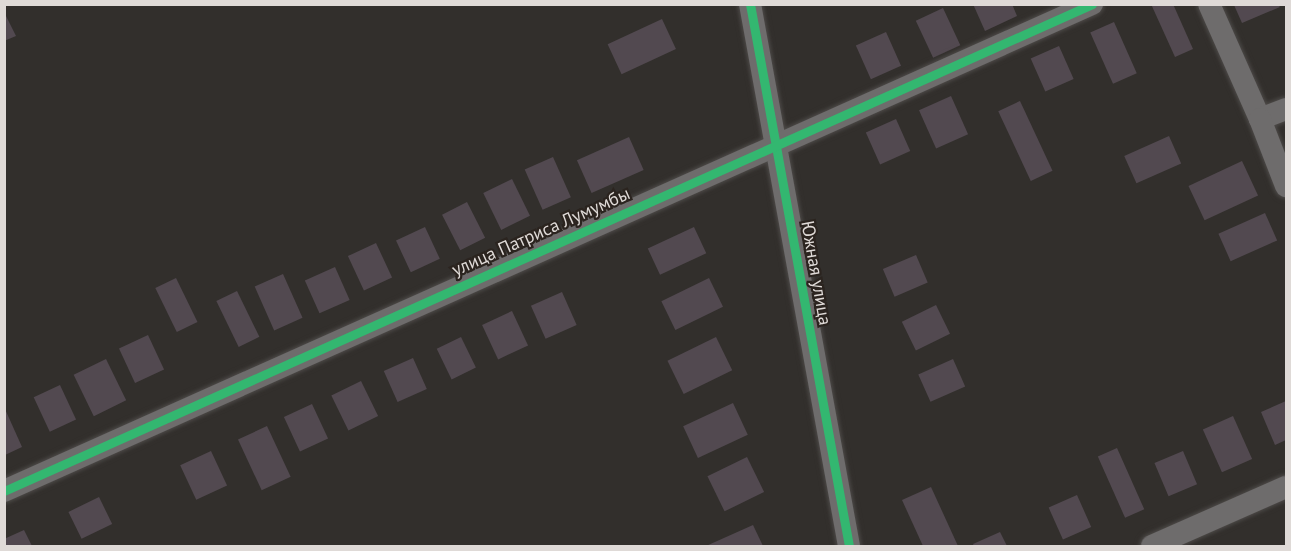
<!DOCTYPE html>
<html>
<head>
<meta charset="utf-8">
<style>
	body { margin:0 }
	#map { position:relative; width:1291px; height:551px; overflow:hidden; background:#322f2c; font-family:"PT Sans",sans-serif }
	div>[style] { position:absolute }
	.building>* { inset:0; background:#524950; transform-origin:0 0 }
	.roads { filter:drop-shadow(0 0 2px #4d4a48) drop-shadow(0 0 2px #4d4a48) }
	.street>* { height:22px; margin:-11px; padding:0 11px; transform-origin:11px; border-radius:11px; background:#6e6c6c }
	.cycleway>* { height:9px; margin:-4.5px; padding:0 4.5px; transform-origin:4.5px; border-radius:4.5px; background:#33b770 }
	span { translate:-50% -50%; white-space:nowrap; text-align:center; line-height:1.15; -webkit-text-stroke:4.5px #2b241f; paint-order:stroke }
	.street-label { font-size:18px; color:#dfdad7 }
	.frame { position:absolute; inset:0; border:6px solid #dfdad7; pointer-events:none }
</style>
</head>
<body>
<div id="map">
	<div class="building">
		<i style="clip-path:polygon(973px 4px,1012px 4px,1017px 16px,985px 31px)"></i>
		<i style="clip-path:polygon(1151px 4px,1173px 4px,1193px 49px,1175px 57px)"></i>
		<i style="clip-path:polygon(1234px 5px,1278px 5px,1280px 7px,1242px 23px)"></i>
		<i style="left:943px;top:8px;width:41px;height:30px;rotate:65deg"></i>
		<i style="clip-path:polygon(4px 12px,16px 36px,4px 41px)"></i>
		<i style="left:662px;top:19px;width:33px;height:60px;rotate:65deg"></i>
		<i style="left:1114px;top:22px;width:56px;height:26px;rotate:66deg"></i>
		<i style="left:886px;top:32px;width:37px;height:33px;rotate:66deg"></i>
		<i style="left:1059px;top:46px;width:36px;height:31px;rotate:66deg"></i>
		<i style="left:951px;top:96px;width:42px;height:35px;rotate:66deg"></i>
		<i style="left:1020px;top:101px;width:77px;height:24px;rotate:65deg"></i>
		<i style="left:896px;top:119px;width:35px;height:33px;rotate:66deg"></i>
		<i style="left:1169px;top:136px;width:30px;height:49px;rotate:66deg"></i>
		<i style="left:629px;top:137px;width:36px;height:57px;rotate:66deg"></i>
		<i style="left:553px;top:157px;width:44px;height:31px;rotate:66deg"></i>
		<i style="left:1242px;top:161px;width:38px;height:59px;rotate:65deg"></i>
		<i style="left:512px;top:179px;width:41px;height:32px;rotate:64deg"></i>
		<i style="left:467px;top:202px;width:40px;height:28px;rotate:63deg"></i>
		<i style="left:1265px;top:213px;width:30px;height:51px;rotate:66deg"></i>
		<i style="left:425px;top:227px;width:35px;height:32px;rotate:65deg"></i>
		<i style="left:694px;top:227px;width:29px;height:51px;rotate:65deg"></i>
		<i style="left:376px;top:243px;width:38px;height:31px;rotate:65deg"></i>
		<i style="left:916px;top:255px;width:30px;height:36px;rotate:67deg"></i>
		<i style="left:335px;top:267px;width:36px;height:33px;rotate:66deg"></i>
		<i style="left:283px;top:274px;width:48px;height:31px;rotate:66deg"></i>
		<i style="left:176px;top:278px;width:49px;height:23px;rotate:64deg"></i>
		<i style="left:709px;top:278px;width:32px;height:53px;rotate:64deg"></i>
		<i style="left:237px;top:291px;width:51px;height:23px;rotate:64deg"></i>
		<i style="left:562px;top:292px;width:36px;height:34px;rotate:66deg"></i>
		<i style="left:936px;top:305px;width:32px;height:38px;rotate:64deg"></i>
		<i style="left:512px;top:311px;width:38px;height:33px;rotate:65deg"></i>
		<i style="left:148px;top:335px;width:38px;height:32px;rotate:65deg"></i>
		<i style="left:461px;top:337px;width:34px;height:27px;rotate:64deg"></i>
		<i style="left:716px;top:337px;width:37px;height:54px;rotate:64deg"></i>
		<i style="left:413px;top:358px;width:34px;height:32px;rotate:66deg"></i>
		<i style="left:106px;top:359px;width:46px;height:36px;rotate:64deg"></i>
		<i style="left:953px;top:359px;width:30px;height:38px;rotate:66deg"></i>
		<i style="left:361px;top:381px;width:39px;height:33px;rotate:64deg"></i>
		<i style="left:60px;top:385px;width:38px;height:29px;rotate:65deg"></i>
		<i style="clip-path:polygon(1286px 401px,1286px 440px,1275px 445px,1261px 412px)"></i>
		<i style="left:733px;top:403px;width:35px;height:55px;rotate:65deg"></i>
		<i style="left:312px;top:404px;width:38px;height:31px;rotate:65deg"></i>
		<i style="clip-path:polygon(5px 409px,22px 447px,5px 455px)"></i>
		<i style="left:1233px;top:416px;width:47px;height:33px;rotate:66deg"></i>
		<i style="left:267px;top:426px;width:56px;height:32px;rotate:65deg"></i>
		<i style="left:1117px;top:448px;width:67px;height:21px;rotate:66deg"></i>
		<i style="left:211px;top:451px;width:38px;height:34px;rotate:65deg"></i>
		<i style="left:1183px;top:451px;width:36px;height:31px;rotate:67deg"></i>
		<i style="left:747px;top:457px;width:39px;height:44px;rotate:64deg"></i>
		<i style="clip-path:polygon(931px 487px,958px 546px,923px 546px,902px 500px)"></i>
		<i style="left:1077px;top:495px;width:35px;height:31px;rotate:66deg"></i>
		<i style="left:99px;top:497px;width:30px;height:34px;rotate:64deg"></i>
		<i style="clip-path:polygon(753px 525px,763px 546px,706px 546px)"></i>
		<i style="clip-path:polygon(24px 530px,32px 546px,4px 546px,4px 539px)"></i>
		<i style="clip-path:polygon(1000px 532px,1007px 546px,974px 546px,973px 544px)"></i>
	</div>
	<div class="roads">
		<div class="street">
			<i style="left:750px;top:4px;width:551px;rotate:79.65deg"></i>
			<i style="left:1209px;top:4px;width:126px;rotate:66.1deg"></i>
			<i style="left:1286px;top:109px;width:28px;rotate:159deg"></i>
			<i style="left:1260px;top:119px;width:72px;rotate:68.8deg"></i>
			<i style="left:4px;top:491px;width:1192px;rotate:-24.11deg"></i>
			<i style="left:1152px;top:546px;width:146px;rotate:-23.8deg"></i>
		</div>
	</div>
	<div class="cycleway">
		<i style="left:750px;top:4px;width:551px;rotate:79.65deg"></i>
		<i style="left:4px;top:491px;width:1192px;rotate:-24.11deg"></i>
	</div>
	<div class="street-label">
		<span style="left:541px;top:232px;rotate:-24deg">улица Патриса Лумумбы</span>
		<span style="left:816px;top:273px;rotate:80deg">Южная улица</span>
	</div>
	<div class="frame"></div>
</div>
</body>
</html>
